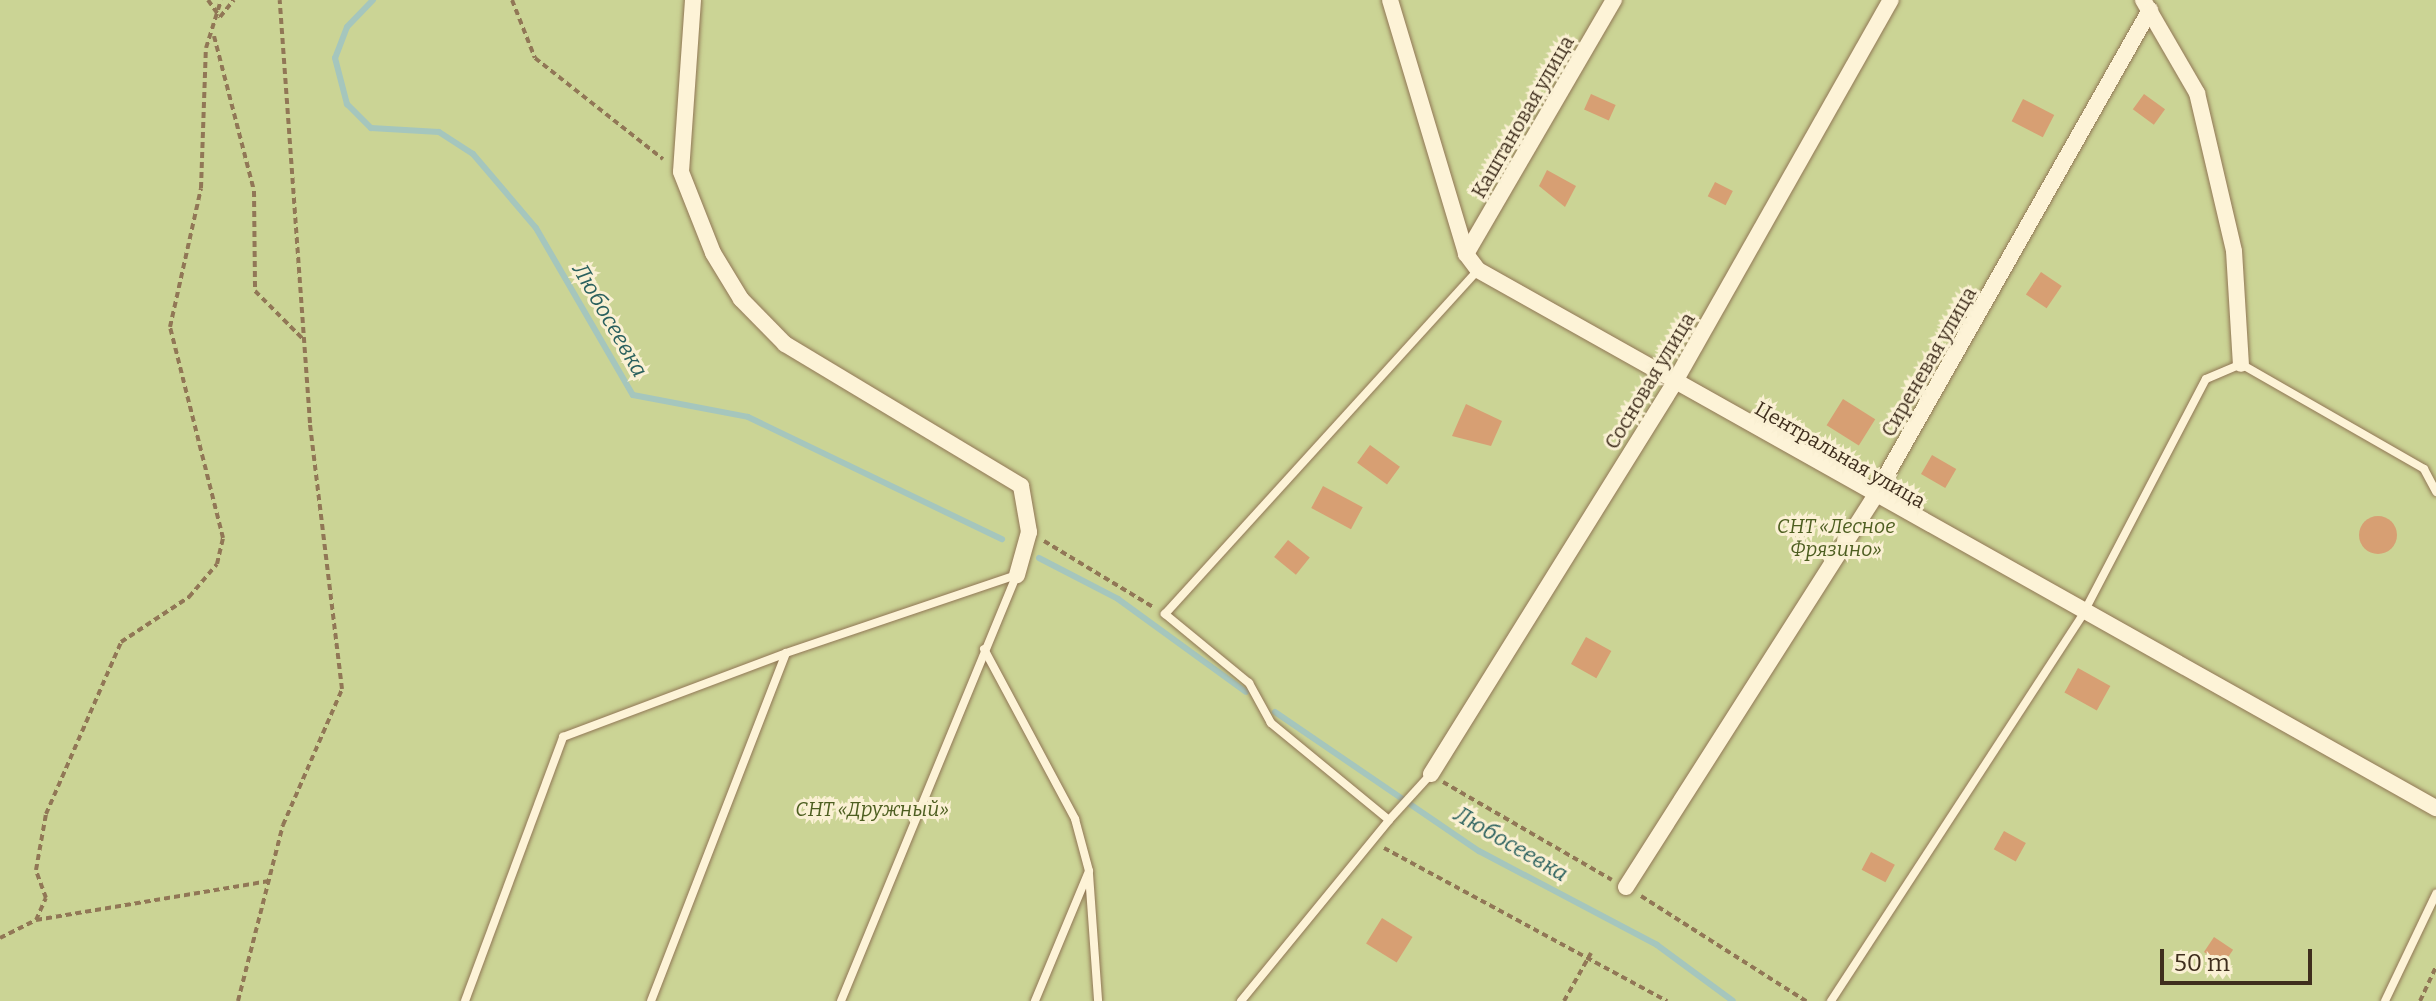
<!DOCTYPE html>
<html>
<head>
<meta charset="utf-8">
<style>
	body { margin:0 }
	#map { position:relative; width:2436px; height:1001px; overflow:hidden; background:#f4e6c2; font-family:Bitter,serif }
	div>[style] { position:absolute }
	.green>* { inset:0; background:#cbd495; transform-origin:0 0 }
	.stream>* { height:6px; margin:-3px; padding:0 3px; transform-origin:3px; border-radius:3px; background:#a5c6bd }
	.building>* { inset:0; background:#d79f73; transform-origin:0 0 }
	.round { border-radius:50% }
	.path>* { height:4px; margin-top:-2px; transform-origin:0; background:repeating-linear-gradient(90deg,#917756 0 6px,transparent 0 10px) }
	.roads { filter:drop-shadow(0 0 2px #917756) drop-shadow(0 0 2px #917756) }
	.lane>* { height:8px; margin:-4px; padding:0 4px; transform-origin:4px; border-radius:4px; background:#fdf3d7 }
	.street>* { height:16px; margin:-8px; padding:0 8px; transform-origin:8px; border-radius:8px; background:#fdf3d7 }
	span { translate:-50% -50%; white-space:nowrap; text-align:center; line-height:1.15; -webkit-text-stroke:6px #faf0d3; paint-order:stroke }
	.street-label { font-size:20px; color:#3f2e1d }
	.park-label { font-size:20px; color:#4d5e20; font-style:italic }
	.water-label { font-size:22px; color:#2a605e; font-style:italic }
	.scale { position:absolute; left:2160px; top:949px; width:152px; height:36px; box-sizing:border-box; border:4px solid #3f2e1d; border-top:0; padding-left:10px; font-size:24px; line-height:28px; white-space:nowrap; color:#3f2e1d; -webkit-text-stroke:6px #faf0d3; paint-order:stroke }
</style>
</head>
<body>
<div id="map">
	<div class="green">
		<i style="left:0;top:0;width:2436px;height:1001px"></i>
	</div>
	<div class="stream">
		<i style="left:373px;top:0;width:37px;rotate:134deg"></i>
		<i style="left:347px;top:27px;width:33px;rotate:111deg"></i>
		<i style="left:335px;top:58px;width:48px;rotate:75.4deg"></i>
		<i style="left:347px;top:104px;width:34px;rotate:45deg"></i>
		<i style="left:371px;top:128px;width:68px;rotate:3.4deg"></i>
		<i style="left:439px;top:132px;width:40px;rotate:32.9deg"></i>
		<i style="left:473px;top:154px;width:97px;rotate:49.6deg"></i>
		<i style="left:536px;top:228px;width:193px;rotate:59.9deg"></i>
		<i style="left:633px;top:395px;width:117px;rotate:10.8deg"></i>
		<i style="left:748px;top:417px;width:282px;rotate:25.7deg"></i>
		<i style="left:1039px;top:558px;width:89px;rotate:27.4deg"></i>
		<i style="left:1118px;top:599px;width:158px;rotate:36deg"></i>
		<i style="left:1275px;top:712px;width:247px;rotate:34.3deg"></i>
		<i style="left:1479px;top:851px;width:201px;rotate:27.8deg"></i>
		<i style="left:1657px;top:945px;width:94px;rotate:36.4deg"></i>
	</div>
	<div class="building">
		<i style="left:1591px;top:94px;width:27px;height:17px;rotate:24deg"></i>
		<i style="left:2144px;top:94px;width:26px;height:19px;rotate:36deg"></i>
		<i style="left:2023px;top:99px;width:35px;height:25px;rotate:27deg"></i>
		<i style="clip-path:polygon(1547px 170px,1576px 186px,1565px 207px,1539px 186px)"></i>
		<i style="left:1715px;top:182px;width:20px;height:16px;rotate:27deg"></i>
		<i style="left:2041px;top:272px;width:25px;height:27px;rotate:34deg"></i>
		<i style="left:1843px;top:399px;width:38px;height:31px;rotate:32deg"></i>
		<i style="clip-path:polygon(1466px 404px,1502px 421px,1491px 446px,1452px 436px)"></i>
		<i style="left:1370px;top:445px;width:37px;height:22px;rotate:36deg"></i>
		<i style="left:1932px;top:455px;width:28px;height:22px;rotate:30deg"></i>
		<i style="left:1323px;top:486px;width:45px;height:25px;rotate:28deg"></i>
		<i class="round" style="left:2359px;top:516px;width:38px;height:38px"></i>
		<i style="left:1288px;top:540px;width:28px;height:22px;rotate:39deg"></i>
		<i style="left:1586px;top:637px;width:29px;height:31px;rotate:29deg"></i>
		<i style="left:2078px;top:668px;width:37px;height:28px;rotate:29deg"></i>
		<i style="left:2004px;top:831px;width:25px;height:21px;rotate:29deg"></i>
		<i style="left:1871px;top:852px;width:27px;height:20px;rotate:28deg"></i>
		<i style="left:1382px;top:918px;width:36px;height:30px;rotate:32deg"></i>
		<i style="left:2214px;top:937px;width:23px;height:18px;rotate:34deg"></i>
	</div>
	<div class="path">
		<i style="left:208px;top:0;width:21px;rotate:55deg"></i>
		<i style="left:220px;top:17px;width:22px;rotate:-51deg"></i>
		<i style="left:512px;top:0;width:62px;rotate:68.4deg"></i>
		<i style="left:535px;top:58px;width:163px;rotate:38.3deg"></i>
		<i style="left:214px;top:36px;width:160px;rotate:75.5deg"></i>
		<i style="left:254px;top:191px;width:100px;rotate:89.4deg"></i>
		<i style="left:255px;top:291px;width:68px;rotate:45deg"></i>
		<i style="left:1044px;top:541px;width:127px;rotate:31.2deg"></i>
		<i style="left:1443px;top:782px;width:195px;rotate:30.1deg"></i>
		<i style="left:1384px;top:848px;width:322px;rotate:28.4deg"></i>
		<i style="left:1641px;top:896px;width:196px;rotate:32.5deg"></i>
		<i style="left:36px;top:920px;width:24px;rotate:-66deg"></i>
		<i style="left:46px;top:898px;width:30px;rotate:-110deg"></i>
		<i style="left:36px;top:870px;width:57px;rotate:-79.9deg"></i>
		<i style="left:46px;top:814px;width:188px;rotate:-66.4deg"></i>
		<i style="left:121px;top:642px;width:82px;rotate:-33.5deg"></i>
		<i style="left:189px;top:597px;width:43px;rotate:-49.7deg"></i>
		<i style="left:217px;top:564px;width:27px;rotate:-77deg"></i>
		<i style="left:223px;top:538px;width:218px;rotate:-104.1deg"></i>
		<i style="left:170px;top:327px;width:142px;rotate:-77.4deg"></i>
		<i style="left:201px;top:188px;width:140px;rotate:-88deg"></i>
		<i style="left:206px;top:48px;width:50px;rotate:-72.6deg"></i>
		<i style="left:0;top:938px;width:40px;rotate:-26.6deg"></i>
		<i style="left:36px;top:920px;width:236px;rotate:-9.5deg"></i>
		<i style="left:238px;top:1001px;width:182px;rotate:-75.7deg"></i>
		<i style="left:283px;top:825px;width:148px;rotate:-66.5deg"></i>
		<i style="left:342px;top:689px;width:268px;rotate:-96.9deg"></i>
		<i style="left:310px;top:423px;width:424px;rotate:-94.1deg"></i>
		<i style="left:1564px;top:1001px;width:55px;rotate:-60.6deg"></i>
		<i style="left:2420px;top:1001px;width:38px;rotate:-65deg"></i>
	</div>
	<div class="roads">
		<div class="lane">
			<i style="left:984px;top:649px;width:193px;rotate:61.8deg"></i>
			<i style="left:1075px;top:819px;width:54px;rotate:74.9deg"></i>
			<i style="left:1089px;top:871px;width:141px;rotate:112.6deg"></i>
			<i style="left:786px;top:653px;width:244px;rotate:-18.7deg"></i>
			<i style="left:1389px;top:820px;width:62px;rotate:-47.6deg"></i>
			<i style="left:1089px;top:874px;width:127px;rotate:85.9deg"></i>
			<i style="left:465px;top:1001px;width:282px;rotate:-69.6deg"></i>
			<i style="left:563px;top:737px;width:238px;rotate:-20.6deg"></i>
			<i style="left:786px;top:653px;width:373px;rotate:111.2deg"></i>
			<i style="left:841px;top:1001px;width:461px;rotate:-67.6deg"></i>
			<i style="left:1241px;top:1001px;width:234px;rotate:-50.7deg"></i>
			<i style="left:1389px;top:820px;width:153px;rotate:-140.6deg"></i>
			<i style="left:1271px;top:723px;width:46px;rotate:-118.8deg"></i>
			<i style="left:1249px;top:683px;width:109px;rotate:-140.6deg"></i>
			<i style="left:1165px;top:614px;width:465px;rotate:-47.7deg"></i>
			<i style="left:1831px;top:1001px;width:462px;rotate:-56.9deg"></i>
			<i style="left:2083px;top:614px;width:265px;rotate:-62.4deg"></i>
			<i style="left:2206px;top:379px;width:38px;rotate:-23deg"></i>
			<i style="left:2241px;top:364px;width:211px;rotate:29.8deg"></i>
			<i style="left:2424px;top:469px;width:26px;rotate:62deg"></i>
			<i style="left:2385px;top:1001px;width:119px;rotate:-64.5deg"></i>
		</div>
		<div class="street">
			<i style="left:693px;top:0;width:172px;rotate:94deg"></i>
			<i style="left:681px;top:172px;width:87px;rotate:68.4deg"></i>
			<i style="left:713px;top:253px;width:54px;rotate:58.7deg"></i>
			<i style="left:741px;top:299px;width:63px;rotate:45.6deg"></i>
			<i style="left:785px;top:344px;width:275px;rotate:31deg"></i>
			<i style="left:1021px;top:486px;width:47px;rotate:80.1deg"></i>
			<i style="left:1029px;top:532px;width:45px;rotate:105.6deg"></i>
			<i style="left:1390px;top:0;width:265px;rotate:73.3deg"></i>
			<i style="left:1466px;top:254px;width:20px;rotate:53deg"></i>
			<i style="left:1478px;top:270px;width:1099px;rotate:29.32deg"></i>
			<i style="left:2143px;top:0;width:108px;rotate:59.9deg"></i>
			<i style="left:2197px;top:93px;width:162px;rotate:76.8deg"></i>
			<i style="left:2234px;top:251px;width:113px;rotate:86.5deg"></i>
			<i style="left:1466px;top:254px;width:294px;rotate:-59.8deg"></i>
			<i style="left:1431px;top:774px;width:460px;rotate:-58.1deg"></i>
			<i style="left:1674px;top:383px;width:440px;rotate:-60.5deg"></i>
			<i style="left:1626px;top:887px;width:462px;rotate:-57.5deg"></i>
			<i style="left:1874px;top:497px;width:560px;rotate:-60.46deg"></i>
		</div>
	</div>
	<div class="street-label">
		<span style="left:1523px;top:117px;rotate:-60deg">Каштановая улица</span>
		<span style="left:1929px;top:362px;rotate:-60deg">Сиреневая улица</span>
		<span style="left:1650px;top:381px;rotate:-59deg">Сосновая улица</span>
		<span style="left:1840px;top:455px;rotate:30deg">Центральная улица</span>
	</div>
	<div class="park-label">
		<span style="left:1836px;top:538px">СНТ «Лесное<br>Фрязино»</span>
		<span style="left:872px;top:809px">СНТ «Дружный»</span>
	</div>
	<div class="water-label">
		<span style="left:610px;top:320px;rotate:60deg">Любосеевка</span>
		<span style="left:1511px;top:844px;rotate:30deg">Любосеевка</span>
	</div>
	<div class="scale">50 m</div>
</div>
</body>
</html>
